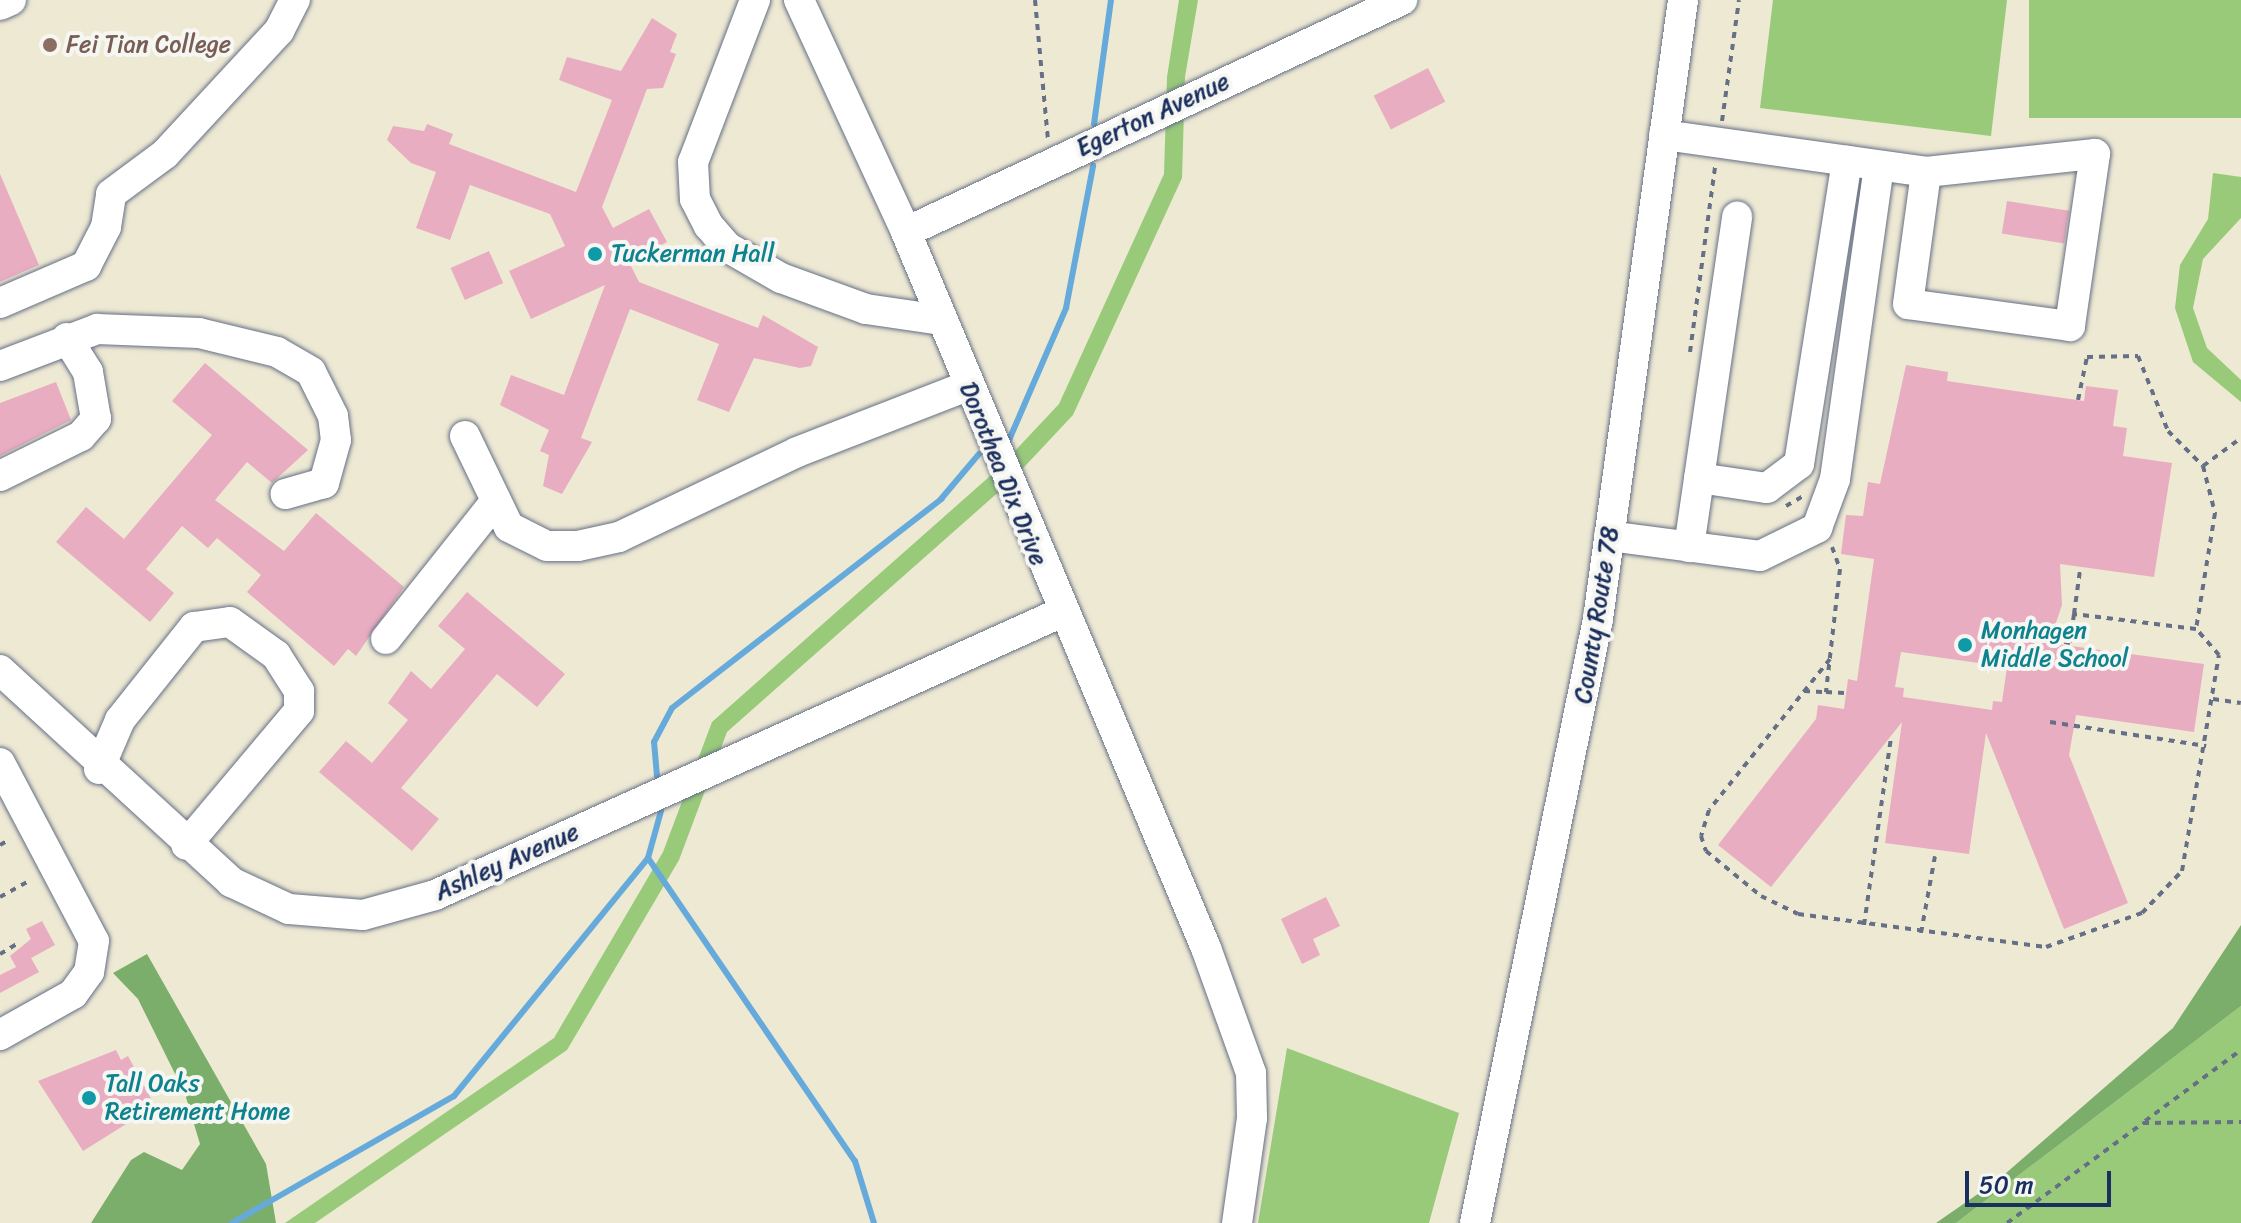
<!DOCTYPE html>
<html>
<head>
<meta charset="utf-8">
<style>
	body { margin:0 }
	#map { position:relative; width:2241px; height:1223px; overflow:hidden; background:#eee9d3; font-family:Sriracha,sans-serif }
	div>[style] { position:absolute }
	.green>* { inset:0; background:#98ca7a; transform-origin:0 0 }
	.forest>* { inset:0; background:#7aae6a }
	.stream>* { height:6px; margin:-3px; padding:0 3px; transform-origin:3px; border-radius:3px; background:#66aadb }
	.building>* { inset:0; background:#e8adc1; transform-origin:0 0 }
	.path>* { height:4px; margin-top:-2px; transform-origin:0; background:repeating-linear-gradient(90deg,#657087 0 6px,transparent 0 12px) }
	.roads { filter:drop-shadow(0 0 2px #657087) drop-shadow(0 0 2px #657087) }
	.minor>* { height:30px; margin:-15px; padding:0 15px; transform-origin:15px; border-radius:15px; background:#fff }
	.dots>* { width:22px; height:22px; translate:-50% -50%; box-sizing:border-box; border:4px solid #f6f6f2; border-radius:50% }
	span { translate:-50% -50%; white-space:nowrap; text-align:center; line-height:1.15; -webkit-text-stroke:8px #f6f6f2; paint-order:stroke }
	.education-label { font-size:24px; color:#785e54 }
	.left { translate:0 -50%; text-align:left }
	.street-label { font-size:24px; color:#1b2f5e }
	.culture-label { font-size:24px; color:#0d838f }
	.scale { position:absolute; left:1965px; top:1171px; width:146px; height:36px; box-sizing:border-box; border:4px solid #1b2f5e; border-top:0; padding-left:10px; font-size:24px; line-height:28px; white-space:nowrap; color:#1b2f5e; -webkit-text-stroke:6px #f6f6f2; paint-order:stroke }
</style>
</head>
<body>
<div id="map">
	<div class="green">
		<i style="clip-path:polygon(1179px 0,1198px 0,1185px 77px,1182px 178px,1073px 415px,1011px 481px,727px 732px,679px 860px,567px 1050px,315px 1223px,285px 1223px,554px 1038px,663px 852px,712px 722px,998px 469px,1059px 404px,1164px 174px,1167px 77px)"></i>
		<i style="clip-path:polygon(1773px 0,2007px 0,1991px 136px,1760px 108px)"></i>
		<i style="left:2029px;top:0;width:212px;height:118px"></i>
		<i style="clip-path:polygon(2213px 173px,2241px 177px,2241px 218px,2203px 259px,2193px 308px,2207px 348px,2241px 380px,2241px 402px,2193px 362px,2175px 308px,2180px 265px,2208px 219px)"></i>
		<i style="clip-path:polygon(2241px 1006px,2241px 1223px,1956px 1223px)"></i>
		<i style="clip-path:polygon(1287px 1048px,1459px 1113px,1429px 1223px,1258px 1223px)"></i>
	</div>
	<div class="forest">
		<i style="clip-path:polygon(2241px 925px,2241px 1006px,1956px 1223px,1936px 1223px,1998px 1180px,2173px 1028px)"></i>
		<i style="clip-path:polygon(147px 954px,266px 1164px,276px 1223px,91px 1223px,131px 1160px,144px 1152px,182px 1170px,200px 1144px,185px 1094px,138px 999px,113px 973px)"></i>
	</div>
	<div class="stream">
		<i style="left:1094px;top:124px;width:125px;rotate:-82.2deg"></i>
		<i style="left:1009px;top:440px;width:144px;rotate:-66.6deg"></i>
		<i style="left:1066px;top:308px;width:145px;rotate:-79.2deg"></i>
		<i style="left:657px;top:776px;width:34px;rotate:-95deg"></i>
		<i style="left:654px;top:742px;width:38px;rotate:-62deg"></i>
		<i style="left:672px;top:708px;width:341px;rotate:-37.8deg"></i>
		<i style="left:941px;top:499px;width:59px;rotate:-49.8deg"></i>
		<i style="left:648px;top:858px;width:367px;rotate:55.7deg"></i>
		<i style="left:855px;top:1161px;width:65px;rotate:73deg"></i>
		<i style="left:232px;top:1223px;width:256px;rotate:-29.8deg"></i>
		<i style="left:454px;top:1096px;width:307px;rotate:-50.8deg"></i>
		<i style="left:648px;top:858px;width:49px;rotate:-74.5deg"></i>
	</div>
	<div class="building">
		<i style="clip-path:polygon(652px 18px,677px 34px,670px 52px,676px 54px,663px 88px,647px 89px,602px 207px,613px 228px,649px 209px,667px 242px,629px 262px,639px 282px,758px 328px,763px 315px,818px 347px,811px 366px,800px 368px,754px 358px,729px 412px,697px 400px,719px 344px,630px 309px,581px 438px,592px 442px,562px 494px,543px 486px,549px 455px,540px 451px,549px 430px,500px 405px,511px 375px,564px 395px,605px 285px,531px 319px,509px 271px,565px 246px,550px 214px,470px 185px,450px 240px,416px 228px,436px 172px,411px 163px,387px 140px,393px 126px,424px 131px,427px 124px,453px 134px,449px 144px,576px 192px,612px 100px,559px 80px,567px 57px,621px 71px)"></i>
		<i style="left:1428px;top:68px;width:38px;height:61px;rotate:63deg"></i>
		<i style="clip-path:polygon(0 174px,39px 265px,0 282px)"></i>
		<i style="left:2007px;top:201px;width:63px;height:33px;rotate:9deg"></i>
		<i style="left:489px;top:251px;width:35px;height:42px;rotate:66deg"></i>
		<i style="clip-path:polygon(205px 363px,308px 450px,272px 483px,247px 462px,215px 500px,284px 551px,316px 513px,404px 587px,356px 656px,348px 649px,334px 666px,247px 592px,261px 575px,217px 538px,208px 548px,182px 526px,146px 569px,174px 593px,150px 622px,56px 542px,86px 507px,124px 539px,212px 435px,172px 401px)"></i>
		<i style="clip-path:polygon(evenodd,1906px 365px,1948px 372px,1947px 381px,2084px 401px,2086px 386px,2118px 390px,2113px 426px,2127px 428px,2123px 456px,2172px 463px,2154px 577px,2060px 564px,2062px 605px,2049px 643px,2204px 664px,2194px 732px,2076px 715px,2069px 755px,2128px 903px,2064px 929px,1986px 733px,1969px 854px,1885px 843px,1902px 722px,1771px 887px,1718px 845px,1816px 719px,1818px 705px,1844px 709px,1848px 679px,1857px 681px,1874px 559px,1841px 554px,1846px 515px,1863px 516px,1868px 482px,1880px 484px,1906px 365px,1901px 652px,2007px 667px,2002px 702px,1993px 701px,1992px 710px,1903px 697px,1904px 688px,1895px 687px,1901px 652px)"></i>
		<i style="clip-path:polygon(56px 382px,71px 420px,0 456px,0 403px)"></i>
		<i style="clip-path:polygon(467px 592px,565px 674px,537px 707px,497px 674px,401px 788px,439px 819px,412px 851px,319px 772px,346px 741px,372px 763px,408px 720px,388px 703px,411px 671px,431px 689px,465px 649px,438px 626px)"></i>
		<i style="clip-path:polygon(1326px 897px,1340px 926px,1313px 939px,1320px 955px,1302px 964px,1281px 919px)"></i>
		<i style="clip-path:polygon(42px 921px,55px 945px,31px 958px,39px 972px,0 993px,0 975px,16px 967px,10px 956px,31px 939px,26px 929px)"></i>
		<i style="clip-path:polygon(116px 1050px,121px 1060px,128px 1056px,155px 1106px,83px 1151px,38px 1081px)"></i>
	</div>
	<div class="path">
		<i style="left:1035px;top:0;width:142px;rotate:84.7deg"></i>
		<i style="left:1722px;top:121px;width:122px;rotate:-82deg"></i>
		<i style="left:1690px;top:352px;width:187px;rotate:-82.3deg"></i>
		<i style="left:2078px;top:400px;width:44px;rotate:-78.2deg"></i>
		<i style="left:2087px;top:357px;width:51px;rotate:-1.1deg"></i>
		<i style="left:2138px;top:356px;width:81px;rotate:68.2deg"></i>
		<i style="left:2168px;top:431px;width:49px;rotate:45deg"></i>
		<i style="left:2203px;top:466px;width:49px;rotate:75.7deg"></i>
		<i style="left:2215px;top:513px;width:118px;rotate:99.3deg"></i>
		<i style="left:2203px;top:466px;width:47px;rotate:-36.4deg"></i>
		<i style="left:1786px;top:506px;width:20px;rotate:-30deg"></i>
		<i style="left:1832px;top:547px;width:23px;rotate:70deg"></i>
		<i style="left:1840px;top:569px;width:124px;rotate:96.5deg"></i>
		<i style="left:1826px;top:692px;width:18px;rotate:3deg"></i>
		<i style="left:2074px;top:614px;width:44px;rotate:-82.2deg"></i>
		<i style="left:1830px;top:659px;width:193px;rotate:128.7deg"></i>
		<i style="left:1709px;top:810px;width:27px;rotate:107deg"></i>
		<i style="left:1701px;top:836px;width:16px;rotate:72deg"></i>
		<i style="left:1706px;top:851px;width:71px;rotate:39.3deg"></i>
		<i style="left:1761px;top:896px;width:41px;rotate:25.9deg"></i>
		<i style="left:1798px;top:914px;width:250px;rotate:7.6deg"></i>
		<i style="left:2046px;top:947px;width:102px;rotate:-19.5deg"></i>
		<i style="left:2142px;top:913px;width:58px;rotate:-46.4deg"></i>
		<i style="left:2182px;top:871px;width:219px;rotate:-80.3deg"></i>
		<i style="left:2219px;top:655px;width:35px;rotate:-131deg"></i>
		<i style="left:2196px;top:629px;width:123px;rotate:-173deg"></i>
		<i style="left:2074px;top:614px;width:29px;rotate:98deg"></i>
		<i style="left:2070px;top:643px;width:18px;rotate:-167deg"></i>
		<i style="left:1804px;top:691px;width:22px;rotate:3deg"></i>
		<i style="left:2213px;top:699px;width:28px;rotate:8deg"></i>
		<i style="left:2050px;top:722px;width:158px;rotate:8.7deg"></i>
		<i style="left:0;top:845px;width:8px;rotate:-30deg"></i>
		<i style="left:0;top:897px;width:33px;rotate:-29deg"></i>
		<i style="left:1864px;top:925px;width:190px;rotate:-81.8deg"></i>
		<i style="left:1921px;top:933px;width:78px;rotate:-79.7deg"></i>
		<i style="left:0;top:954px;width:21px;rotate:-31deg"></i>
		<i style="left:2145px;top:1121px;width:119px;rotate:-36.5deg"></i>
		<i style="left:2007px;top:1223px;width:169px;rotate:-36.3deg"></i>
		<i style="left:2143px;top:1123px;width:98px;rotate:-0.6deg"></i>
	</div>
	<div class="roads">
		<div class="minor">
			<i style="left:755px;top:0;width:173px;rotate:110.9deg"></i>
			<i style="left:693px;top:162px;width:37px;rotate:87deg"></i>
			<i style="left:695px;top:199px;width:30px;rotate:63deg"></i>
			<i style="left:709px;top:226px;width:28px;rotate:49deg"></i>
			<i style="left:727px;top:247px;width:62px;rotate:29.9deg"></i>
			<i style="left:781px;top:278px;width:90px;rotate:20deg"></i>
			<i style="left:866px;top:309px;width:76px;rotate:8.3deg"></i>
			<i style="left:799px;top:0;width:255px;rotate:65.2deg"></i>
			<i style="left:906px;top:232px;width:776px;rotate:67.27deg"></i>
			<i style="left:1206px;top:948px;width:133px;rotate:70.2deg"></i>
			<i style="left:1251px;top:1073px;width:45px;rotate:88.7deg"></i>
			<i style="left:1252px;top:1118px;width:106px;rotate:98.1deg"></i>
			<i style="left:0;top:5px;width:12px;rotate:-24deg"></i>
			<i style="left:1664px;top:135px;width:265px;rotate:8deg"></i>
			<i style="left:1926px;top:172px;width:170px;rotate:-6.1deg"></i>
			<i style="left:2095px;top:154px;width:174px;rotate:98.3deg"></i>
			<i style="left:2070px;top:326px;width:163px;rotate:-172.3deg"></i>
			<i style="left:1908px;top:304px;width:133px;rotate:-82.2deg"></i>
			<i style="left:906px;top:232px;width:548px;rotate:-25.07deg"></i>
			<i style="left:0;top:303px;width:94px;rotate:-23.3deg"></i>
			<i style="left:86px;top:266px;width:44px;rotate:-62.9deg"></i>
			<i style="left:106px;top:227px;width:33px;rotate:-81deg"></i>
			<i style="left:111px;top:194px;width:67px;rotate:-36.5deg"></i>
			<i style="left:165px;top:154px;width:168px;rotate:-47.2deg"></i>
			<i style="left:279px;top:31px;width:35px;rotate:-63deg"></i>
			<i style="left:0;top:366px;width:104px;rotate:-20.9deg"></i>
			<i style="left:97px;top:329px;width:102px;rotate:2.2deg"></i>
			<i style="left:199px;top:333px;width:80px;rotate:13.7deg"></i>
			<i style="left:277px;top:352px;width:39px;rotate:30deg"></i>
			<i style="left:311px;top:372px;width:49px;rotate:63.4deg"></i>
			<i style="left:333px;top:416px;width:24px;rotate:83deg"></i>
			<i style="left:336px;top:440px;width:45px;rotate:105.6deg"></i>
			<i style="left:324px;top:483px;width:40px;rotate:164deg"></i>
			<i style="left:465px;top:436px;width:101px;rotate:64.2deg"></i>
			<i style="left:509px;top:527px;width:42px;rotate:26.6deg"></i>
			<i style="left:547px;top:546px;width:31px"></i>
			<i style="left:578px;top:546px;width:42px;rotate:-12.4deg"></i>
			<i style="left:619px;top:537px;width:197px;rotate:-25.5deg"></i>
			<i style="left:797px;top:452px;width:182px;rotate:-21.2deg"></i>
			<i style="left:0;top:476px;width:90px;rotate:-26.3deg"></i>
			<i style="left:81px;top:436px;width:23px;rotate:-49deg"></i>
			<i style="left:96px;top:419px;width:48px;rotate:-99.7deg"></i>
			<i style="left:88px;top:372px;width:40px;rotate:-122deg"></i>
			<i style="left:1699px;top:478px;width:69px;rotate:8.4deg"></i>
			<i style="left:1767px;top:488px;width:40px;rotate:-37deg"></i>
			<i style="left:1799px;top:464px;width:307px;rotate:-81deg"></i>
			<i style="left:1609px;top:536px;width:152px;rotate:7.5deg"></i>
			<i style="left:1760px;top:556px;width:64px;rotate:-26.2deg"></i>
			<i style="left:1817px;top:528px;width:52px;rotate:-69.8deg"></i>
			<i style="left:1835px;top:479px;width:316px;rotate:-82deg"></i>
			<i style="left:1689px;top:547px;width:334px;rotate:-81.7deg"></i>
			<i style="left:386px;top:639px;width:175px;rotate:-51.5deg"></i>
			<i style="left:0;top:670px;width:314px;rotate:42.5deg"></i>
			<i style="left:231px;top:882px;width:64px;rotate:25deg"></i>
			<i style="left:289px;top:909px;width:74px;rotate:4.6deg"></i>
			<i style="left:363px;top:915px;width:75px;rotate:-15.5deg"></i>
			<i style="left:435px;top:895px;width:686px;rotate:-24.28deg"></i>
			<i style="left:0;top:763px;width:201px;rotate:62.2deg"></i>
			<i style="left:94px;top:941px;width:31px;rotate:99deg"></i>
			<i style="left:89px;top:972px;width:27px;rotate:126deg"></i>
			<i style="left:73px;top:994px;width:84px;rotate:150.7deg"></i>
			<i style="left:99px;top:769px;width:53px;rotate:-66.8deg"></i>
			<i style="left:120px;top:720px;width:119px;rotate:-51.5deg"></i>
			<i style="left:194px;top:627px;width:36px;rotate:-8deg"></i>
			<i style="left:230px;top:622px;width:57px;rotate:35.7deg"></i>
			<i style="left:276px;top:655px;width:43px;rotate:57.4deg"></i>
			<i style="left:299px;top:691px;width:20px;rotate:90deg"></i>
			<i style="left:299px;top:711px;width:175px;rotate:130.1deg"></i>
			<i style="left:1475px;top:1223px;width:616px;rotate:-78.49deg"></i>
			<i style="left:1598px;top:619px;width:625px;rotate:-82.18deg"></i>
		</div>
	</div>
	<div class="dots">
		<i style="left:50px;top:45px;background:#8d6e63"></i>
		<i style="left:595px;top:254px;background:#0f9aa8"></i>
		<i style="left:1965px;top:645px;background:#0f9aa8"></i>
		<i style="left:89px;top:1098px;background:#0f9aa8"></i>
	</div>
	<div class="education-label">
		<span class="left" style="left:66px;top:45px">Fei Tian College</span>
	</div>
	<div class="street-label">
		<span style="left:1153px;top:115px;rotate:-25deg">Egerton Avenue</span>
		<span style="left:1003px;top:474px;rotate:68deg">Dorothea Dix Drive</span>
		<span style="left:1597px;top:615px;rotate:-81deg">County Route 78</span>
		<span style="left:507px;top:862px;rotate:-24deg">Ashley Avenue</span>
	</div>
	<div class="culture-label">
		<span class="left" style="left:611px;top:254px">Tuckerman Hall</span>
		<span class="left" style="left:1981px;top:645px">Monhagen<br>Middle School</span>
		<span class="left" style="left:105px;top:1098px">Tall Oaks<br>Retirement Home</span>
	</div>
	<div class="scale">50 m</div>
</div>
</body>
</html>
